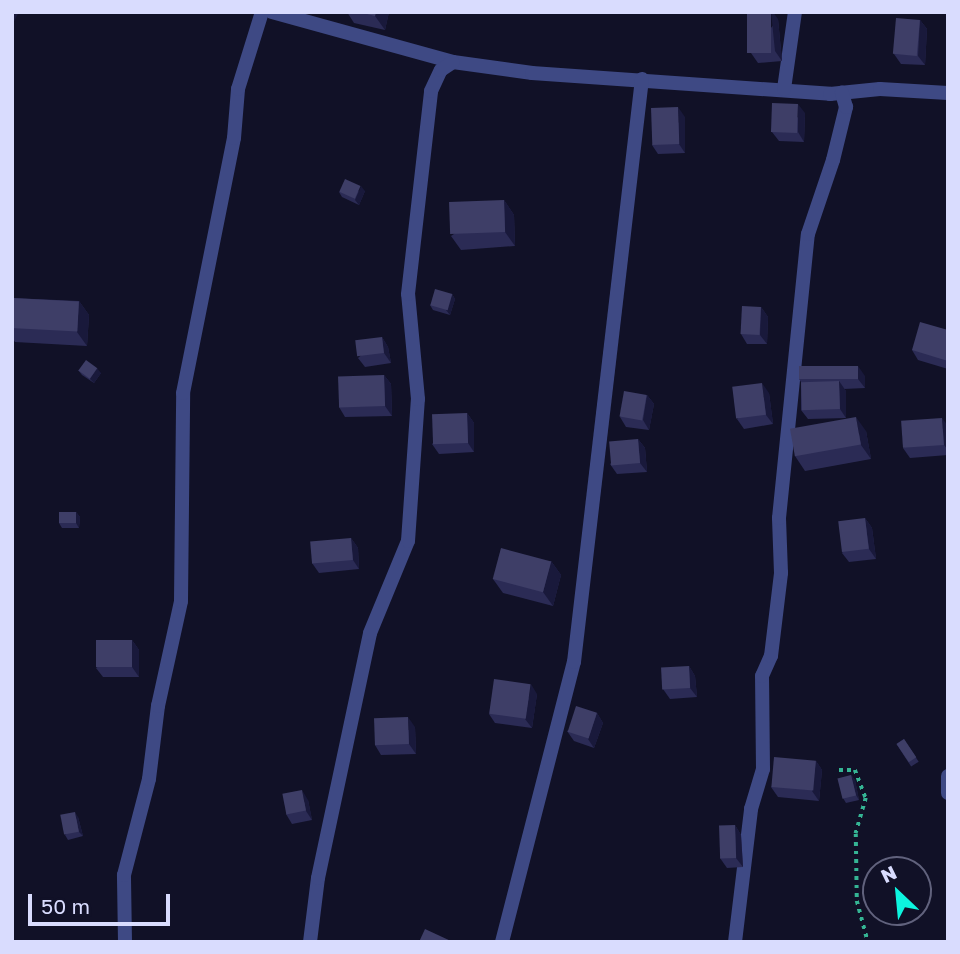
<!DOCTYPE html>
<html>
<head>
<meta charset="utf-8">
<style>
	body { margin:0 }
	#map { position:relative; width:960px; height:954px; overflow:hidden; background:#111127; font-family:"Golos Text",sans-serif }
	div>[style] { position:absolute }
	.path>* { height:3.5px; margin-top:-1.75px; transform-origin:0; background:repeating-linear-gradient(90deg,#35b594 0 3.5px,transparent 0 8.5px) }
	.street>* { height:14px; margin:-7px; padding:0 7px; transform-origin:7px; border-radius:7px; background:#3e4984 }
	.wall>* { inset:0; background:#2b2b55; transform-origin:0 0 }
	.shaded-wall>* { inset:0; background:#19193b }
	.building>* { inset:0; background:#3e3e67; transform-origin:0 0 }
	span { translate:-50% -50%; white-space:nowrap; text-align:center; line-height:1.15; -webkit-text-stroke:7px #111127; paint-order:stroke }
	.frame { position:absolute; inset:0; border:14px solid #d9dcfe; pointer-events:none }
	.north { position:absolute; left:862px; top:856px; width:70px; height:70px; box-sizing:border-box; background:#111127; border:2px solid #61627d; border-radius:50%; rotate:334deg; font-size:19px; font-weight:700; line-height:28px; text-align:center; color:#d9dcfe }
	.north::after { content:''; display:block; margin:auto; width:24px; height:32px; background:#0df5df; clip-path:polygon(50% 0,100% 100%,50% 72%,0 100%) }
	.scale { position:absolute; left:28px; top:894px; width:142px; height:32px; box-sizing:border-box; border:4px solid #d9dcfe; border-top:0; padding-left:9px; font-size:21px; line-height:24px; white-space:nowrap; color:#d9dcfe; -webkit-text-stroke:5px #111127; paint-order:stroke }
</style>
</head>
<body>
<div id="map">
	<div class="path">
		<i style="left:839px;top:770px;width:16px"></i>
		<i style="left:855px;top:770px;width:30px;rotate:69deg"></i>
		<i style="left:866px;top:798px;width:37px;rotate:106deg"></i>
		<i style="left:856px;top:834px;width:67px;rotate:89.1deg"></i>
		<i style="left:857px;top:901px;width:42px;rotate:75deg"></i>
	</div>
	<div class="street">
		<i style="left:272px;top:12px;width:188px;rotate:15.4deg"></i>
		<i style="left:453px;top:62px;width:80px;rotate:7.9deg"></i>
		<i style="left:532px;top:73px;width:299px;rotate:4deg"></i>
		<i style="left:830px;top:94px;width:50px;rotate:-5.7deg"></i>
		<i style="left:880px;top:89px;width:68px;rotate:3.4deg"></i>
		<i style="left:784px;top:89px;width:78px;rotate:-81.9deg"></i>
		<i style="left:948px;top:776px;width:17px;rotate:90deg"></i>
		<i style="left:125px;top:942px;width:67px;rotate:-90.9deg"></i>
		<i style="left:124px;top:875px;width:99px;rotate:-75.4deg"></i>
		<i style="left:149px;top:779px;width:74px;rotate:-83deg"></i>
		<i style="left:158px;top:706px;width:107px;rotate:-77.6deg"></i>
		<i style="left:181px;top:601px;width:208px;rotate:-89.4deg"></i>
		<i style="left:183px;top:393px;width:260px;rotate:-78.7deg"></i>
		<i style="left:234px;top:138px;width:49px;rotate:-85.3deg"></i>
		<i style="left:238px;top:89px;width:81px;rotate:-72.7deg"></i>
		<i style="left:310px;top:942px;width:64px;rotate:-82.9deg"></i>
		<i style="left:318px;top:878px;width:250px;rotate:-78deg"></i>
		<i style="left:370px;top:633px;width:100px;rotate:-67.6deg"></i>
		<i style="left:408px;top:541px;width:142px;rotate:-86deg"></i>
		<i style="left:418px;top:399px;width:105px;rotate:-95.4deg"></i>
		<i style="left:408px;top:294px;width:204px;rotate:-83.5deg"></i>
		<i style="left:431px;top:91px;width:23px;rotate:-65deg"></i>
		<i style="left:441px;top:70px;width:14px;rotate:-34deg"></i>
		<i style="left:502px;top:942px;width:289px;rotate:-75.6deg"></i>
		<i style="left:574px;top:662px;width:587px;rotate:-83.35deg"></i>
		<i style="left:735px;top:942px;width:134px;rotate:-83.1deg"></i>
		<i style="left:751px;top:809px;width:42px;rotate:-73.3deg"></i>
		<i style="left:763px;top:769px;width:93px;rotate:-90.6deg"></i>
		<i style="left:762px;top:676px;width:22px;rotate:-66deg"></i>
		<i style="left:771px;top:656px;width:84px;rotate:-83.1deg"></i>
		<i style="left:781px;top:573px;width:55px;rotate:-92.1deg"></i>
		<i style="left:779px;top:518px;width:285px;rotate:-84.2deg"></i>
		<i style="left:808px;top:234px;width:78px;rotate:-71.3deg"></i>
		<i style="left:833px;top:160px;width:55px;rotate:-76.2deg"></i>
		<i style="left:846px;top:107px;width:15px;rotate:-106deg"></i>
	</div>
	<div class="wall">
		<i style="clip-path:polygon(347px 12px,389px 12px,385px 30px,354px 23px)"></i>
		<i style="clip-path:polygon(778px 19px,782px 61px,758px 63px,751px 53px)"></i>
		<i style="clip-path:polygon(920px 20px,927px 29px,925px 65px,901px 64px,894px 54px)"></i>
		<i style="clip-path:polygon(805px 113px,804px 142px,779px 141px,772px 132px)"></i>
		<i style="clip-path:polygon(685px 117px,685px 153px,658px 154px,652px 145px)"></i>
		<i style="clip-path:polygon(365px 191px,359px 205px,342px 197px,339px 192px)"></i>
		<i style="clip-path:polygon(504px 200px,514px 215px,515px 246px,461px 250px,451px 236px)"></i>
		<i style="clip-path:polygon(452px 294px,455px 299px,450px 315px,433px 310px,430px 305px)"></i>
		<i style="clip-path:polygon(12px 298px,79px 301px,89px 315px,87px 346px,15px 342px,12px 338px)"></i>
		<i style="clip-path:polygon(761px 307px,768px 317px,767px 344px,747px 344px,741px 334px)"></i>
		<i style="clip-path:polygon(948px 330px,948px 369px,918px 360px,912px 350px)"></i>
		<i style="clip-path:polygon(382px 337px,388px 347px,391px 363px,365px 367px,358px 358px)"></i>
		<i style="clip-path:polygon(78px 370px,101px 373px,94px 383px,82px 375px)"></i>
		<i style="clip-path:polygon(384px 375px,391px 384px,392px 416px,345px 417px,339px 407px)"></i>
		<i style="clip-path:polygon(865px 376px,865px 388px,844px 389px,846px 391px,846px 418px,808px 419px,801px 410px,801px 382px,799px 379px)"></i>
		<i style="clip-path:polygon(769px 393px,773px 424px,744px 429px,737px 419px)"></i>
		<i style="clip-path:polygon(647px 395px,654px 404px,649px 430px,626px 427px,620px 417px)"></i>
		<i style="clip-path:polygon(467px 413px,474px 423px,474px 452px,439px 454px,432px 444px)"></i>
		<i style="clip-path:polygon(948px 426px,948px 455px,910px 458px,903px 448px)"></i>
		<i style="clip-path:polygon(866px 431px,871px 459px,805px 471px,795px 456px)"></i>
		<i style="clip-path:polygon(638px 439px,645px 448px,647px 472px,617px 474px,610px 464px)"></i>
		<i style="clip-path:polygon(76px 512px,80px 517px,79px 528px,62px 528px,59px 523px)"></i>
		<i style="clip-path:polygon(865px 518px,872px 528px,876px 559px,849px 562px,842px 553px)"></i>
		<i style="clip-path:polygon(351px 538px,358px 548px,359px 569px,319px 573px,312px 563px)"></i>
		<i style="clip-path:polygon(551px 561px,561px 575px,553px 606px,503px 593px,493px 579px)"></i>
		<i style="clip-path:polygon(132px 640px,139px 650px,139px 677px,103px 677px,96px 668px)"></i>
		<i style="clip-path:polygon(689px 666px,695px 676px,697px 697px,670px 699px,663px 689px)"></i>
		<i style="clip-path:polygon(537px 694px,532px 728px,495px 723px,489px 714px)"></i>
		<i style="clip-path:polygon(597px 713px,603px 723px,594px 748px,574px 741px,567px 731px)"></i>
		<i style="clip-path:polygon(415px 727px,416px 754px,381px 755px,375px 745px)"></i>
		<i style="left:904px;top:739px;width:27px;height:9px;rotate:57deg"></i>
		<i style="clip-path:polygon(816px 761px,822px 770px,819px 801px,778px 797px,771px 787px)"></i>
		<i style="clip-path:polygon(851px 775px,855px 780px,859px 800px,846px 803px,843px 798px)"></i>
		<i style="clip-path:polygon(308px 800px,312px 820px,292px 824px,286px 814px)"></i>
		<i style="clip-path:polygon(78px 817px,83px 836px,68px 840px,65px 835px)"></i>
		<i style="clip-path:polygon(735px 825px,741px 835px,743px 867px,727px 868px,720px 858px)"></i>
	</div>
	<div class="shaded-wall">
		<i style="clip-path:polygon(12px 12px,19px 12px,12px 25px)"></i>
		<i style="clip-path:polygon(376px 12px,389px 12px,385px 30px,375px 16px)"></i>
		<i style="clip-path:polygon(771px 12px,773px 12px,778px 19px,782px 61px,775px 51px)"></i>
		<i style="clip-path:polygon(920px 20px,927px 29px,925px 65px,918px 56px)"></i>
		<i style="clip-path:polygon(798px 104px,805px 113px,804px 142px,798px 132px)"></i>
		<i style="clip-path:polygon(678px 107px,685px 117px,685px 153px,679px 144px)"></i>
		<i style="clip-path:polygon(361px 186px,365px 191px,359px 205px,355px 200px)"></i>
		<i style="clip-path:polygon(504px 200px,514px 215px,515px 246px,505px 232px)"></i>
		<i style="clip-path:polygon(452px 294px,455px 299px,450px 315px,446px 310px)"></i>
		<i style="clip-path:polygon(79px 301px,89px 315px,87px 346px,77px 332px)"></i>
		<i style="clip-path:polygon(761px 307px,768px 317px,767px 344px,760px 335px)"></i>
		<i style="clip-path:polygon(382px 337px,388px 347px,391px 363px,384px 353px)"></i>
		<i style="clip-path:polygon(858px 366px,865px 376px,865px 388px,858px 379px)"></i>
		<i style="clip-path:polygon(97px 368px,101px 373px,94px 383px,90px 379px)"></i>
		<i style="clip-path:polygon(384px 375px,391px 384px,392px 416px,385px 406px)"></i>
		<i style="clip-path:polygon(839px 381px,846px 391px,846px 418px,840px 409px)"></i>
		<i style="clip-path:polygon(762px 383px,769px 393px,773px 424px,766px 415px)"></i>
		<i style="clip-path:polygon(647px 395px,654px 404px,649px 430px,643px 420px)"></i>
		<i style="clip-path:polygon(467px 413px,474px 423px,474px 452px,468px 443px)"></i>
		<i style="clip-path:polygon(856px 417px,866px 431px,871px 459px,861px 445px)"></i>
		<i style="clip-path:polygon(942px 418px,948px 426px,948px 450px,944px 445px)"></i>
		<i style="clip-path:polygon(638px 439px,645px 448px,647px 472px,640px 463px)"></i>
		<i style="clip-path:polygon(76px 512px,80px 517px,79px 528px,76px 523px)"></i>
		<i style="clip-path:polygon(865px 518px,872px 528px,876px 559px,869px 549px)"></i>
		<i style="clip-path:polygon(351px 538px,358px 548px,359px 569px,353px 560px)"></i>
		<i style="clip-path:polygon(551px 561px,561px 575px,553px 606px,543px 592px)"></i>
		<i style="clip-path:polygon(132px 640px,139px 650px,139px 677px,132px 667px)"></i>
		<i style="clip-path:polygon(689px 666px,695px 676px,697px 697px,690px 688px)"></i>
		<i style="clip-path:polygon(531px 684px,537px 694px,532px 728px,525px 719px)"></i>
		<i style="clip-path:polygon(597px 713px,603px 723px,594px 748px,588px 739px)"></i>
		<i style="clip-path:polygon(408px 717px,415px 727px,416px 754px,409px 744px)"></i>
		<i style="clip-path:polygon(816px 761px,822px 770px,819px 801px,812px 791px)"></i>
		<i style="clip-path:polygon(851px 775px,855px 780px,859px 800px,856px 795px)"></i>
		<i style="clip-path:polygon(302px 790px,308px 800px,312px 820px,306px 811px)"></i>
		<i style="clip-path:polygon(75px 812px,78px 817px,83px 836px,79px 832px)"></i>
		<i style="clip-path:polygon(735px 825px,741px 835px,743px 867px,736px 858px)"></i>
	</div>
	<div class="building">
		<i style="clip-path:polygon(359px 12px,376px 12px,375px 16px)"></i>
		<i style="left:747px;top:12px;width:24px;height:41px"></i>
		<i style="left:896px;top:18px;width:24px;height:36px;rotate:5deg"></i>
		<i style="left:772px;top:103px;width:26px;height:29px;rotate:2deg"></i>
		<i style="left:678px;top:107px;width:37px;height:27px;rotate:88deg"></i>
		<i style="left:345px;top:179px;width:17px;height:14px;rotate:24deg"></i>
		<i style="left:504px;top:200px;width:32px;height:55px;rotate:88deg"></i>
		<i style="left:435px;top:289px;width:18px;height:17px;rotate:16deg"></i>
		<i style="left:12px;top:298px;width:67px;height:30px;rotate:3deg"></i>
		<i style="left:742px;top:306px;width:19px;height:28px;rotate:3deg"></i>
		<i style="clip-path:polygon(920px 322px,948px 330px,948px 361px,912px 350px)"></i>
		<i style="left:382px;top:337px;width:16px;height:27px;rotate:83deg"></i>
		<i style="left:86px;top:360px;width:14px;height:13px;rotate:36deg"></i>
		<i style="left:858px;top:366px;width:13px;height:59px;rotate:90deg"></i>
		<i style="left:384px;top:375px;width:31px;height:46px;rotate:88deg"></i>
		<i style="left:839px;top:381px;width:28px;height:38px;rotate:88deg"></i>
		<i style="left:762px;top:383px;width:32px;height:30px;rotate:83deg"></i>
		<i style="left:624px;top:391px;width:23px;height:26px;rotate:10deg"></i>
		<i style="left:467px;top:413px;width:30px;height:35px;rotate:88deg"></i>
		<i style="left:856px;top:417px;width:28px;height:67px;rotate:80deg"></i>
		<i style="left:942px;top:418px;width:27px;height:41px;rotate:86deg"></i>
		<i style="left:638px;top:439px;width:24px;height:29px;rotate:85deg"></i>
		<i style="left:59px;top:512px;width:17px;height:11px"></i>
		<i style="left:865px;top:518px;width:31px;height:27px;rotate:83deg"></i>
		<i style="left:351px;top:538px;width:22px;height:41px;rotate:85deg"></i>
		<i style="left:501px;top:548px;width:52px;height:32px;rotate:15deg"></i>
		<i style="left:132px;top:640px;width:27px;height:36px;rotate:90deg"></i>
		<i style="left:689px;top:666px;width:22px;height:28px;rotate:87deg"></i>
		<i style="left:494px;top:679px;width:37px;height:35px;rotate:8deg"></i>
		<i style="left:576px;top:706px;width:22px;height:27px;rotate:18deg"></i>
		<i style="left:408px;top:717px;width:27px;height:34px;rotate:88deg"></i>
		<i style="left:904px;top:739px;width:22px;height:9px;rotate:56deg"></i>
		<i style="left:774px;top:757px;width:42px;height:30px;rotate:5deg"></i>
		<i style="left:851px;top:775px;width:21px;height:14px;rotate:76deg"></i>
		<i style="left:302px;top:790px;width:21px;height:20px;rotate:79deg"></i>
		<i style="left:75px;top:812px;width:20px;height:15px;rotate:79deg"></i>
		<i style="left:735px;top:825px;width:33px;height:16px;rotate:88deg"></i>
		<i style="clip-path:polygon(425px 929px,453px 942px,419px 942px)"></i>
	</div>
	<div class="frame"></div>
	<div class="north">N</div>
	<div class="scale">50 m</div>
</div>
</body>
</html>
